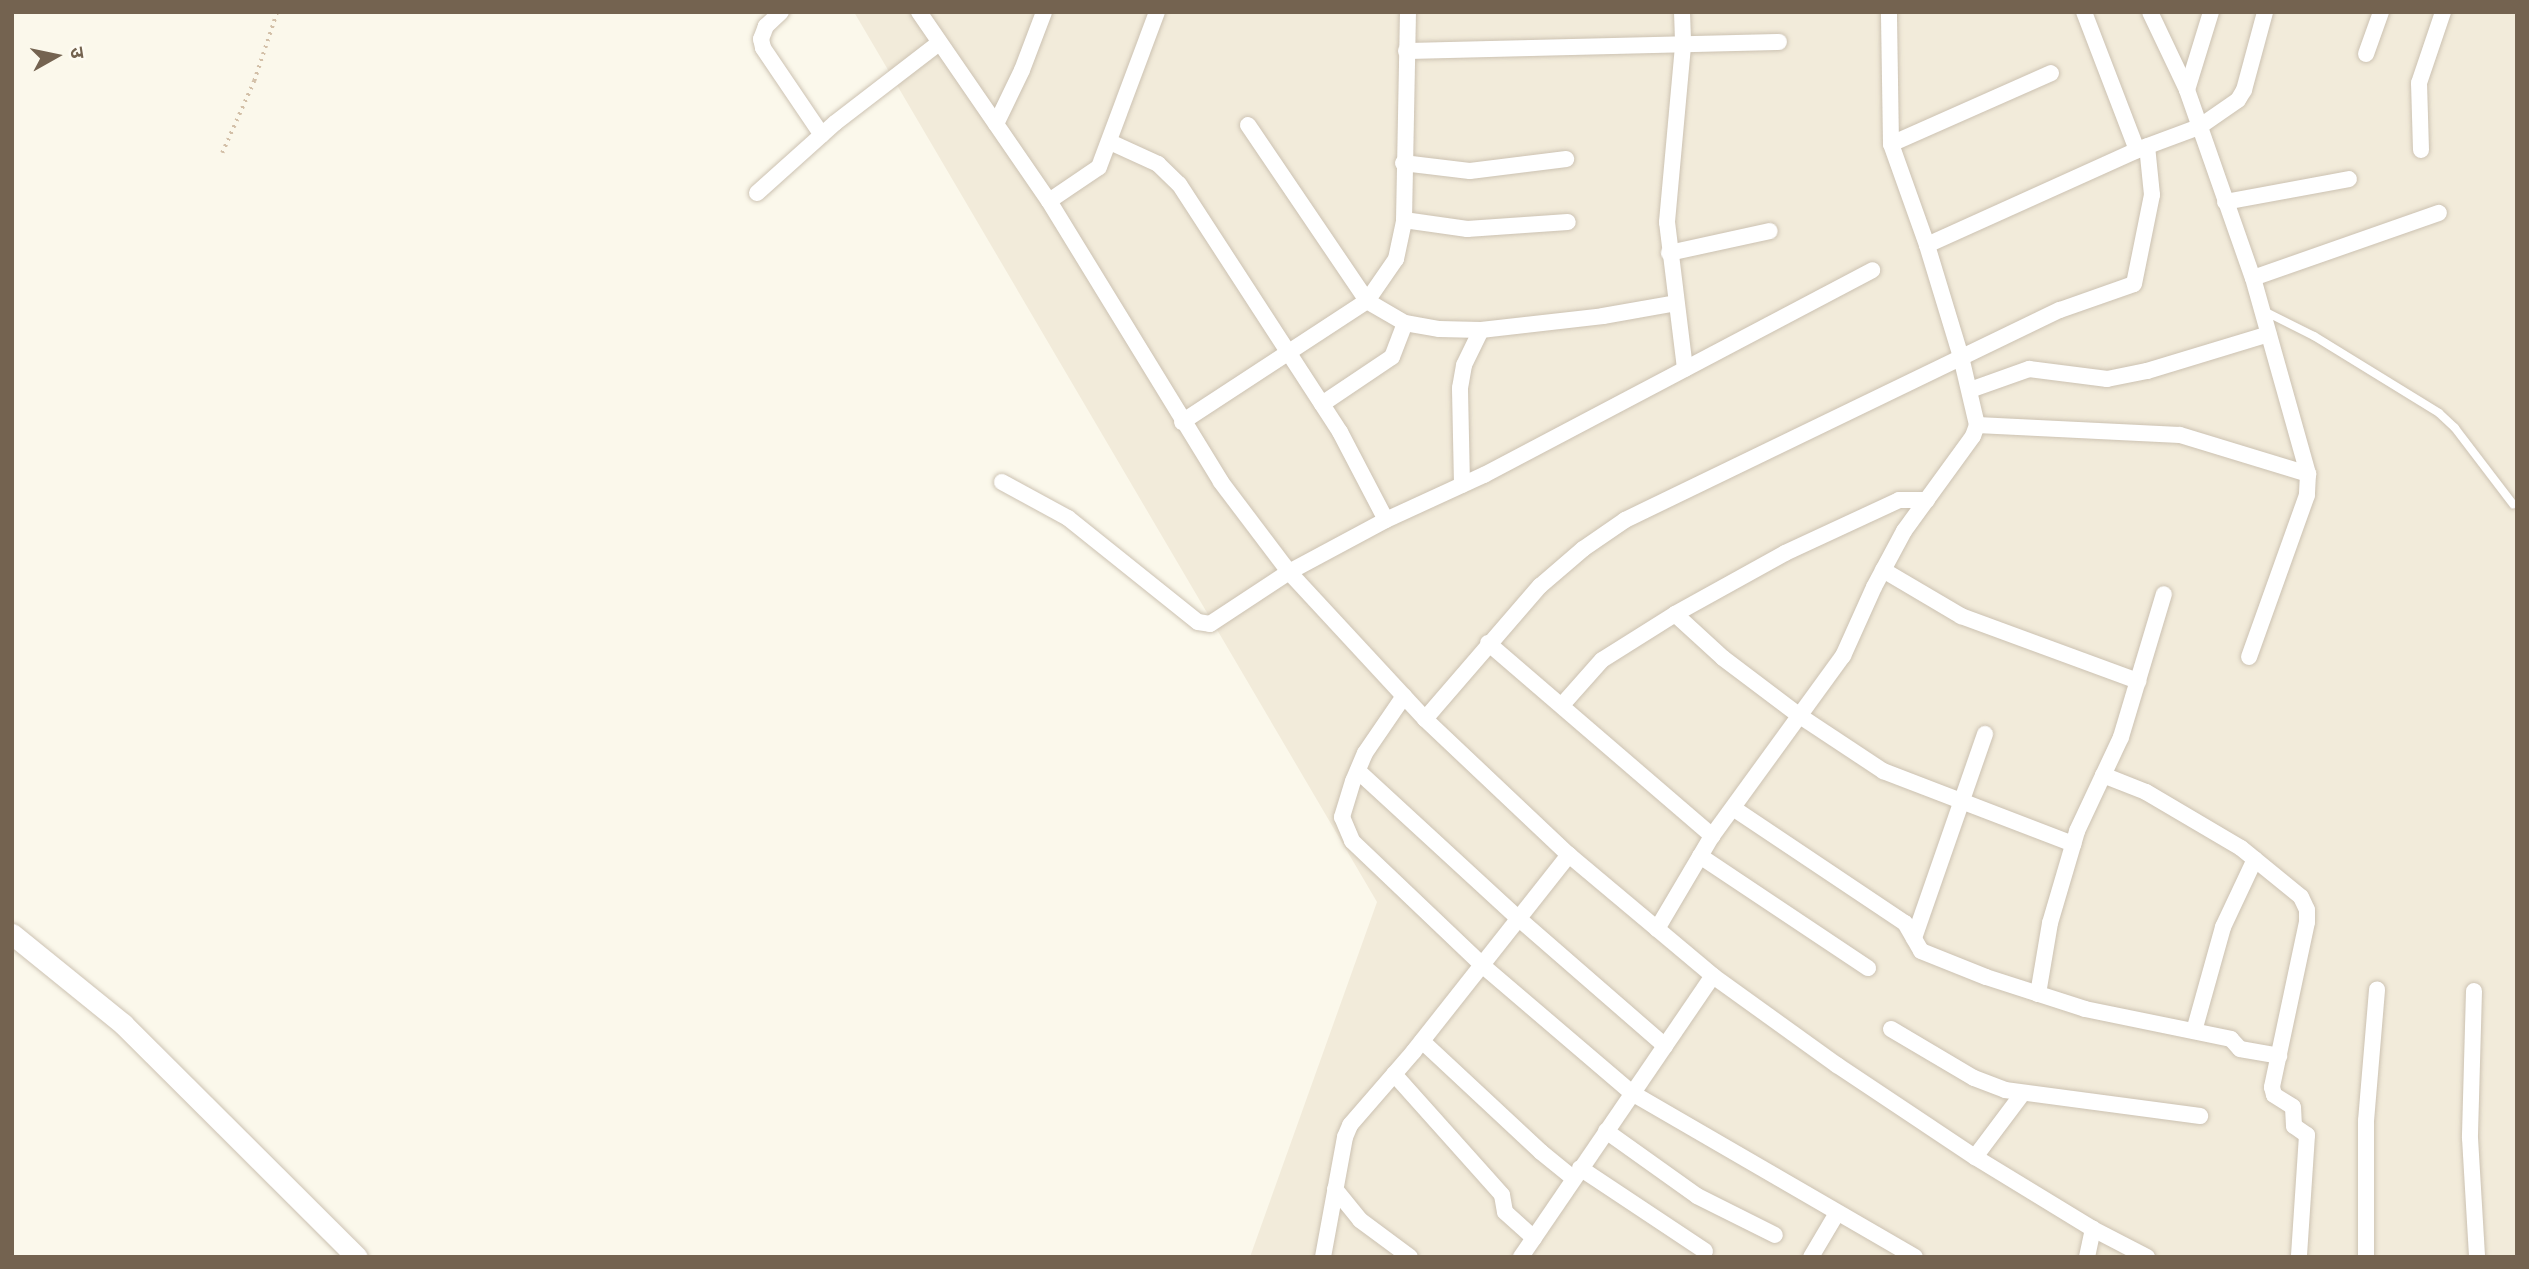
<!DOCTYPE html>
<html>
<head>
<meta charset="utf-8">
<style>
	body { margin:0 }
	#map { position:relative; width:2529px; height:1269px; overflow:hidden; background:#fbf8eb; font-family:"Fira Sans","Noto Sans Devanagari",sans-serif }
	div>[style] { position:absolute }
	.residential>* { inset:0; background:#f2ebda }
	.path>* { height:3.5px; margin-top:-1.75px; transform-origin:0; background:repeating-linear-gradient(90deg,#d3c0a8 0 2px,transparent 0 7px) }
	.roads { filter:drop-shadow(0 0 2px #ccc2b2) drop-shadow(0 0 2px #ccc2b2) }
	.service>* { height:8px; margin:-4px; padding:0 4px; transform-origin:4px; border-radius:4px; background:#fff }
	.minor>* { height:16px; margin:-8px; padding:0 8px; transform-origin:8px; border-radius:8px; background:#fff }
	.tertiary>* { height:21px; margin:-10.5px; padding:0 10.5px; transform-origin:10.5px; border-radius:10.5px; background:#fff }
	span { translate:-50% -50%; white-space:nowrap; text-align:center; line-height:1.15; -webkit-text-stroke:7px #fefbf2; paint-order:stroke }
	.frame { position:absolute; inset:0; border:14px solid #746350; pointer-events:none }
	.north { position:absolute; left:21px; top:21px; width:70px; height:70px; -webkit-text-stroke:5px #fefbf2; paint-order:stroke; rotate:81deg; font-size:19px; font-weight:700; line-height:28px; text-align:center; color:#746350 }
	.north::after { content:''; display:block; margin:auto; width:24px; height:32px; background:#746350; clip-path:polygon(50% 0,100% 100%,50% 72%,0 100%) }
</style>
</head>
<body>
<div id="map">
	<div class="residential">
		<i style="clip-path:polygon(854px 12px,2517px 12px,2517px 1257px,1250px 1257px,1377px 902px)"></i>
	</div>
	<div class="path">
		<i style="left:222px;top:153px;width:79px;rotate:-66deg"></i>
		<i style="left:254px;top:81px;width:73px;rotate:-71.6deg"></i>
	</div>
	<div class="roads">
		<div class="service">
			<i style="left:2264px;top:311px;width:56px;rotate:26.6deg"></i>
			<i style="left:2314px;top:336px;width:147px;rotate:31.6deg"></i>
			<i style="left:2439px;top:413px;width:22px;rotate:43deg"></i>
			<i style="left:2455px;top:428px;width:96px;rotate:52.7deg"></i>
		</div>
		<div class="minor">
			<i style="left:781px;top:12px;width:21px;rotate:137deg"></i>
			<i style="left:766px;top:26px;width:14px;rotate:111deg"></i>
			<i style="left:761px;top:39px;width:9px;rotate:77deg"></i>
			<i style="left:763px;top:48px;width:105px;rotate:55.9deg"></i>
			<i style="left:919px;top:12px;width:229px;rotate:55.5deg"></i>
			<i style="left:1049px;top:201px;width:329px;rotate:58.5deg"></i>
			<i style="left:1221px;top:482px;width:113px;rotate:52.9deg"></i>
			<i style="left:1289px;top:572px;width:200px;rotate:47.2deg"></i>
			<i style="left:1425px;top:719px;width:198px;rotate:43.4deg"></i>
			<i style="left:1569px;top:855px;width:188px;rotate:40deg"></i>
			<i style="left:1713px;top:976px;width:153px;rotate:35.7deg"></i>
			<i style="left:1837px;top:1065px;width:166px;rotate:33.7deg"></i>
			<i style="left:1975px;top:1157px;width:138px;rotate:31.4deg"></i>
			<i style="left:2093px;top:1229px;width:61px;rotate:27.4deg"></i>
			<i style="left:1682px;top:12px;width:34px;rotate:88deg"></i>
			<i style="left:1683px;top:46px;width:177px;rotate:95.2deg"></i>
			<i style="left:1667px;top:222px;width:148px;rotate:83deg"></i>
			<i style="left:2084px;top:12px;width:148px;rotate:69deg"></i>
			<i style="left:2150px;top:12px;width:86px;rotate:64.6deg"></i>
			<i style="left:2187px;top:90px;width:199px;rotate:70.7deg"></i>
			<i style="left:2253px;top:278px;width:204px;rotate:74.3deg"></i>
			<i style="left:2308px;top:474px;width:21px;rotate:93deg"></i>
			<i style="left:2307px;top:495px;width:172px;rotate:109.7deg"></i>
			<i style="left:1406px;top:51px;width:373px;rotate:-1.4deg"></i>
			<i style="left:2366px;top:54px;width:45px;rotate:-70.3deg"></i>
			<i style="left:2187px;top:90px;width:82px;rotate:-72.9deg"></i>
			<i style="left:996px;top:124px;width:60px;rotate:-64.3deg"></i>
			<i style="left:1022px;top:70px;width:62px;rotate:-69.2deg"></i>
			<i style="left:1248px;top:125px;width:212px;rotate:55.9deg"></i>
			<i style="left:1367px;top:301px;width:44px;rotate:30.1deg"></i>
			<i style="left:1405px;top:323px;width:35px;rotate:10deg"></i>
			<i style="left:1439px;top:329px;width:42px;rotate:1.4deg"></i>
			<i style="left:1481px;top:330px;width:123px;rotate:-6.5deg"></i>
			<i style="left:1603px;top:316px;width:74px;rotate:-10.1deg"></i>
			<i style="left:1110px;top:142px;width:53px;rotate:24.6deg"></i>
			<i style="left:1158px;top:164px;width:29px;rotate:44deg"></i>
			<i style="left:1179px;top:184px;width:296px;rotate:57deg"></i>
			<i style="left:1340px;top:432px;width:99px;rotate:62.4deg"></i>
			<i style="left:1891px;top:144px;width:175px;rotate:-23.9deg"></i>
			<i style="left:2421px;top:150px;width:67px;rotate:-91.7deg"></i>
			<i style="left:2419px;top:83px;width:75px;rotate:-71.3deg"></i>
			<i style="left:1403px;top:163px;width:67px;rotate:6.8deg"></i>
			<i style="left:1470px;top:171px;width:97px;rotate:-7.1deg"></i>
			<i style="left:757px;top:193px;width:105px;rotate:-41.9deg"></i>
			<i style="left:835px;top:123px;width:131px;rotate:-37.6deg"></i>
			<i style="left:1049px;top:201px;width:60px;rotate:-34.2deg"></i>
			<i style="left:1099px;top:167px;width:165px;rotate:-69.5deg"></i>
			<i style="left:2225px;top:202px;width:126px;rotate:-10.5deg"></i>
			<i style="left:1404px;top:220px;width:64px;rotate:8.1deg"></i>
			<i style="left:1467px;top:229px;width:101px;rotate:-4deg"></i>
			<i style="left:1927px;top:245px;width:230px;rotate:-24.3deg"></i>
			<i style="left:2137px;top:150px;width:66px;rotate:-20.4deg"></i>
			<i style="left:2199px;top:127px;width:47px;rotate:-34.7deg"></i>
			<i style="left:2238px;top:100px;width:12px;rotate:-59deg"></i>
			<i style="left:2244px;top:90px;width:81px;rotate:-74.9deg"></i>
			<i style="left:1669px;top:253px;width:103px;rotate:-12.3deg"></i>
			<i style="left:2253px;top:278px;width:197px;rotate:-19.3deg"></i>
			<i style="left:1970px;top:390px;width:63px;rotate:-19.6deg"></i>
			<i style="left:2029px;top:369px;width:79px;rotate:7.3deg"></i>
			<i style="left:2107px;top:379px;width:41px;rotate:-11.3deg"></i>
			<i style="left:2147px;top:371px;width:127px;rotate:-16.9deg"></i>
			<i style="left:1322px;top:404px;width:84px;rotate:-33.9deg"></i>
			<i style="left:1392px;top:357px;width:36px;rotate:-69deg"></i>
			<i style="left:1182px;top:422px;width:221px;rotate:-33.2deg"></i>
			<i style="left:1367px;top:301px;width:51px;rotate:-55.4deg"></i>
			<i style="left:1396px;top:259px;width:40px;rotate:-78deg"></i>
			<i style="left:1404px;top:220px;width:208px;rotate:-88.9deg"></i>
			<i style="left:1977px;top:425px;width:203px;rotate:2.8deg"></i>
			<i style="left:2180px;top:435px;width:134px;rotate:16.9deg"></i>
			<i style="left:1002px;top:482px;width:75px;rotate:28.6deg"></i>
			<i style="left:1068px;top:518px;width:166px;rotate:38.7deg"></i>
			<i style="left:1198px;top:622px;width:12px;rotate:9deg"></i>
			<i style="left:1210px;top:624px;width:95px;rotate:-33.4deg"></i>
			<i style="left:1289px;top:572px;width:110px;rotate:-28.2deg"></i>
			<i style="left:1386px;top:520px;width:108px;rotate:-24.7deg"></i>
			<i style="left:1484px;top:475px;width:439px;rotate:-27.8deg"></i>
			<i style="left:1462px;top:485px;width:97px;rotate:-91.2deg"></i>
			<i style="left:1460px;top:388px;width:23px;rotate:-80deg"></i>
			<i style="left:1464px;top:365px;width:39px;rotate:-64deg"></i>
			<i style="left:1883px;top:570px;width:91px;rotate:30.5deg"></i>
			<i style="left:1961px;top:616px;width:189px;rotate:20.2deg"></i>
			<i style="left:1675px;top:614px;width:65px;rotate:42.5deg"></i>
			<i style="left:1723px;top:658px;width:96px;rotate:37deg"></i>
			<i style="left:1800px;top:716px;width:100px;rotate:33.5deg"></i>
			<i style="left:1883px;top:771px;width:204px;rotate:21deg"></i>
			<i style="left:1488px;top:643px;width:296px;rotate:40.7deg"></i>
			<i style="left:1404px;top:696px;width:69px;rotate:124.4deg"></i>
			<i style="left:1365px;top:753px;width:30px;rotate:113deg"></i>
			<i style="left:1353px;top:781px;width:38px;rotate:107deg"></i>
			<i style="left:1342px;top:817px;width:26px;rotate:67deg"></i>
			<i style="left:1352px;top:841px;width:180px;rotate:43.6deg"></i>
			<i style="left:1482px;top:965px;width:197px;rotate:40.5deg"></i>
			<i style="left:1632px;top:1093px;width:327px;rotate:30.1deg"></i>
			<i style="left:1562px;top:705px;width:60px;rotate:-48.4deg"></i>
			<i style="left:1602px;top:660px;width:86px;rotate:-32.2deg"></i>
			<i style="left:1675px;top:614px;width:126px;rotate:-29deg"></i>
			<i style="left:1785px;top:553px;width:126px;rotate:-24.9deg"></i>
			<i style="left:1899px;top:500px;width:28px"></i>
			<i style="left:1425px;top:719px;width:176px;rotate:-49.2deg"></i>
			<i style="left:1540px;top:586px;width:57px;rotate:-40.7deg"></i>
			<i style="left:1583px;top:549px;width:51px;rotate:-34.6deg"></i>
			<i style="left:1625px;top:520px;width:483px;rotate:-25.8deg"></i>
			<i style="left:2060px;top:310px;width:78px;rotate:-19.4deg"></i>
			<i style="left:2134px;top:284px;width:91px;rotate:-78.6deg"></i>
			<i style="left:2152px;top:195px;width:49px;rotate:-95.8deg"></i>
			<i style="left:1358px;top:771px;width:217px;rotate:42.6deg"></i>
			<i style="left:1518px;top:918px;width:195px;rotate:41deg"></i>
			<i style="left:2103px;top:775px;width:46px;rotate:21.6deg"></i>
			<i style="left:2146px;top:792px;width:110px;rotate:30.5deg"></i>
			<i style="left:2241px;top:848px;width:77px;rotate:39.2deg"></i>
			<i style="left:2301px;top:897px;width:14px;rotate:65deg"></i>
			<i style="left:2307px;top:910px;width:12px;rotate:90deg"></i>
			<i style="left:2307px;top:922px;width:169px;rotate:102deg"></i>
			<i style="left:2272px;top:1087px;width:8px;rotate:76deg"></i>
			<i style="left:2274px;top:1095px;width:22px;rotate:32deg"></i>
			<i style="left:2293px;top:1107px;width:19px;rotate:87deg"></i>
			<i style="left:2294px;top:1126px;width:16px;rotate:35deg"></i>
			<i style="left:2307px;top:1135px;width:122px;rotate:93.8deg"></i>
			<i style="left:1733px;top:808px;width:207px;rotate:33.8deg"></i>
			<i style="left:1905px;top:923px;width:32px;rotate:60deg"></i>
			<i style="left:1921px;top:951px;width:70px;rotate:21.8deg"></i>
			<i style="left:1986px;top:977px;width:104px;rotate:17.9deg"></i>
			<i style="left:2085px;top:1009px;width:149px;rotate:11.6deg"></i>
			<i style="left:2231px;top:1039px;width:13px;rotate:48deg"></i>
			<i style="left:2240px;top:1049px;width:40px;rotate:10deg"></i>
			<i style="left:1700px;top:856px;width:202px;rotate:33.7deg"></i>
			<i style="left:1657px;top:929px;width:108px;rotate:-59.4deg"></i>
			<i style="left:1712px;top:836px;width:223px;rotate:-54deg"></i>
			<i style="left:1843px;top:656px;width:76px;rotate:-65.8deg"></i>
			<i style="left:1874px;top:587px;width:64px;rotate:-61.8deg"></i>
			<i style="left:1904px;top:531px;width:117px;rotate:-54deg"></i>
			<i style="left:1973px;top:436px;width:12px;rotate:-70deg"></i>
			<i style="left:1977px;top:425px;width:70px;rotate:-103.2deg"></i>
			<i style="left:1961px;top:357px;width:117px;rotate:-106.9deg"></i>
			<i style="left:1927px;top:245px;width:107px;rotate:-109.6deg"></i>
			<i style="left:1891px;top:144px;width:132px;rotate:-90.9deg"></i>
			<i style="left:1914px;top:938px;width:216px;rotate:-70.8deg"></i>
			<i style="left:2474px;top:991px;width:147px;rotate:91.6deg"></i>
			<i style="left:2470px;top:1138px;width:119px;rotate:86.6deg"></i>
			<i style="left:2038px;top:994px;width:72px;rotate:-80.4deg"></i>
			<i style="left:2050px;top:923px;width:96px;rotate:-73.6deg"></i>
			<i style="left:2077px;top:831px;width:104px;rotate:-64.9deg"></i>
			<i style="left:2121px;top:737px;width:149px;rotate:-73.3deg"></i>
			<i style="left:1891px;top:1029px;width:96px;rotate:30.6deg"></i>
			<i style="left:1974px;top:1078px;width:33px;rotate:21deg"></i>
			<i style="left:2005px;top:1090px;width:197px;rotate:7.6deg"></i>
			<i style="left:2194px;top:1031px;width:108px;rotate:-74.4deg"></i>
			<i style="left:2223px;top:927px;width:75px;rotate:-64.8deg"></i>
			<i style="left:1422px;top:1041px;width:163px;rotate:43deg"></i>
			<i style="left:1541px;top:1152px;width:41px;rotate:39.1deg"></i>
			<i style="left:1394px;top:1074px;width:162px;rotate:48.2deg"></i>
			<i style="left:1502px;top:1195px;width:17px;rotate:80deg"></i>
			<i style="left:1505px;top:1212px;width:39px;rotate:42deg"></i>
			<i style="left:1606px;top:1131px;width:112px;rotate:35.5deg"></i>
			<i style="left:1697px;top:1196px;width:87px;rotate:26.6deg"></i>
			<i style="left:1975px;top:1157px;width:80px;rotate:-53.1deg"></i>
			<i style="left:1580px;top:1168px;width:150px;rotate:33.6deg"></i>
			<i style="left:1335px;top:1189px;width:40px;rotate:51deg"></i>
			<i style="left:1360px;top:1220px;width:62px;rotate:36.5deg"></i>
			<i style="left:1323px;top:1257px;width:122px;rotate:-79.6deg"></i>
			<i style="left:1345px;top:1137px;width:13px;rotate:-67deg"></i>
			<i style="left:1350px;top:1125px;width:98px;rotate:-49.1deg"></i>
			<i style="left:1414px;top:1051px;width:250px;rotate:-51.7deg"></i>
			<i style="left:1521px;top:1257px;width:340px;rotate:-55.7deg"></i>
			<i style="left:1811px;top:1257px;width:51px;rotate:-59.4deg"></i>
			<i style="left:2087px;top:1257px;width:29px;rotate:-78deg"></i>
			<i style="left:2366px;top:1257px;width:136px;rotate:-90deg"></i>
			<i style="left:2366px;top:1121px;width:132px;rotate:-85.2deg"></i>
		</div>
		<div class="tertiary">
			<i style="left:12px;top:934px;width:143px;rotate:39deg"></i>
			<i style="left:123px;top:1024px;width:330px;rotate:44.9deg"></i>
		</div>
	</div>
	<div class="frame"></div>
	<div class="north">उ</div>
</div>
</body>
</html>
